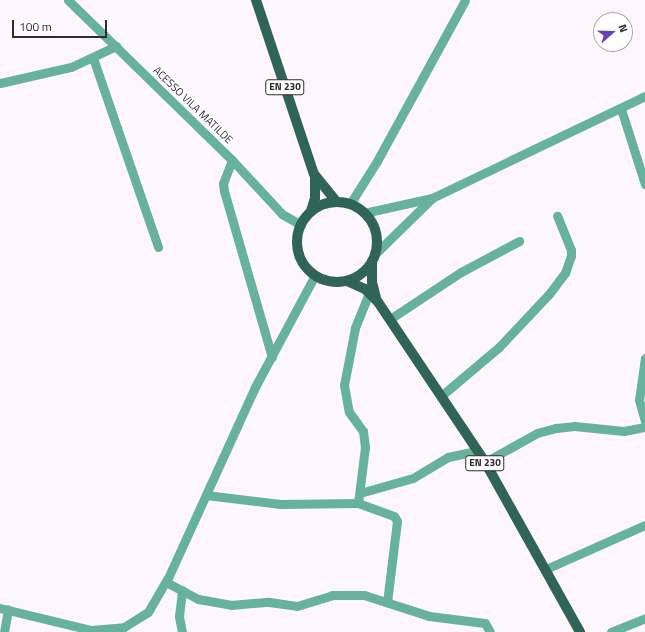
<!DOCTYPE html>
<html>
<head>
<meta charset="utf-8">
<style>
	body { margin:0 }
	#map { position:relative; width:645px; height:632px; overflow:hidden; background:#fef6fd; font-family:"Titillium Web",sans-serif }
	div>[style] { position:absolute }
	.minor>* { height:9px; margin:-4.5px; padding:0 4.5px; transform-origin:4.5px; border-radius:4.5px; background:#67b29b }
	.major>* { height:10px; margin:-5px; padding:0 5px; transform-origin:5px; border-radius:5px; background:#306556 }
	.major>.ring { margin:-5px; padding:0; box-sizing:content-box; background:none; border:10px solid #306556; border-radius:50% }
	span { translate:-50% -50%; white-space:nowrap; text-align:center; line-height:1.15; -webkit-text-stroke:3.5px #fff; paint-order:stroke }
	.shield-label span { padding:1px 3px; background:#fff; border:1px solid; border-radius:3px; -webkit-text-stroke-width:0 }
	.shield-label { font-size:10px; color:#2f2b2f; font-weight:700 }
	.street-label { font-size:11px; color:#2f2b2f }
	.north { position:absolute; left:593px; top:12px; width:40px; height:40px; box-sizing:border-box; background:#fff; border:1px solid #acaaac; border-radius:50%; rotate:70deg; font-size:11px; font-weight:700; line-height:16px; text-align:center; color:#2f2b2f }
	.north::after { content:''; display:block; margin:auto; width:14px; height:18px; background:#6641b9; clip-path:polygon(50% 0,100% 100%,50% 72%,0 100%) }
	.scale { position:absolute; left:12px; top:20px; width:95px; height:18px; box-sizing:border-box; border:2px solid #2f2b2f; border-top:0; padding-left:5px; font-size:12px; line-height:14px; white-space:nowrap; color:#2f2b2f; -webkit-text-stroke:3px #fff; paint-order:stroke }
</style>
</head>
<body>
<div id="map">
	<div class="minor">
		<i style="left:68px;top:0;width:229px;rotate:44.3deg"></i>
		<i style="left:232px;top:160px;width:74px;rotate:47.2deg"></i>
		<i style="left:282px;top:214px;width:22px;rotate:30deg"></i>
		<i style="left:93px;top:58px;width:200px;rotate:71deg"></i>
		<i style="left:0;top:83px;width:73px;rotate:-12.7deg"></i>
		<i style="left:71px;top:67px;width:50px;rotate:-25deg"></i>
		<i style="left:621px;top:109px;width:79px;rotate:72.3deg"></i>
		<i style="left:232px;top:160px;width:25px;rotate:111deg"></i>
		<i style="left:223px;top:183px;width:8px;rotate:83deg"></i>
		<i style="left:224px;top:191px;width:173px;rotate:73.9deg"></i>
		<i style="left:350px;top:204px;width:51px;rotate:-57.9deg"></i>
		<i style="left:377px;top:161px;width:183px;rotate:-61.3deg"></i>
		<i style="left:364px;top:213px;width:70px;rotate:-12.4deg"></i>
		<i style="left:432px;top:198px;width:236px;rotate:-25.6deg"></i>
		<i style="left:375px;top:254px;width:80px;rotate:-44.5deg"></i>
		<i style="left:369px;top:293px;width:38px;rotate:112deg"></i>
		<i style="left:355px;top:328px;width:58px;rotate:100.9deg"></i>
		<i style="left:344px;top:385px;width:27px;rotate:80deg"></i>
		<i style="left:349px;top:412px;width:24px;rotate:54deg"></i>
		<i style="left:363px;top:431px;width:16px;rotate:83deg"></i>
		<i style="left:365px;top:447px;width:56px;rotate:97.1deg"></i>
		<i style="left:358px;top:503px;width:38px;rotate:20deg"></i>
		<i style="left:394px;top:516px;width:6px;rotate:59deg"></i>
		<i style="left:397px;top:521px;width:82px;rotate:97deg"></i>
		<i style="left:390px;top:319px;width:85px;rotate:-33.5deg"></i>
		<i style="left:461px;top:272px;width:66px;rotate:-28.1deg"></i>
		<i style="left:645px;top:358px;width:42px;rotate:98.1deg"></i>
		<i style="left:639px;top:400px;width:22px;rotate:74deg"></i>
		<i style="left:441px;top:396px;width:76px;rotate:-40.2deg"></i>
		<i style="left:499px;top:347px;width:73px;rotate:-46.7deg"></i>
		<i style="left:549px;top:294px;width:26px;rotate:-53deg"></i>
		<i style="left:565px;top:273px;width:18px;rotate:-71deg"></i>
		<i style="left:571px;top:256px;width:6px;rotate:-90deg"></i>
		<i style="left:571px;top:250px;width:37px;rotate:-112deg"></i>
		<i style="left:485px;top:462px;width:60px;rotate:-29.1deg"></i>
		<i style="left:537px;top:433px;width:20px;rotate:-15deg"></i>
		<i style="left:556px;top:428px;width:18px;rotate:-6deg"></i>
		<i style="left:574px;top:426px;width:50px;rotate:5.7deg"></i>
		<i style="left:624px;top:431px;width:21px;rotate:-11deg"></i>
		<i style="left:360px;top:493px;width:55px;rotate:-15.8deg"></i>
		<i style="left:413px;top:478px;width:41px;rotate:-31deg"></i>
		<i style="left:448px;top:457px;width:30px;rotate:-12deg"></i>
		<i style="left:206px;top:495px;width:75px;rotate:6.9deg"></i>
		<i style="left:280px;top:504px;width:78px;rotate:-0.7deg"></i>
		<i style="left:546px;top:569px;width:108px;rotate:-24deg"></i>
		<i style="left:166px;top:582px;width:36px;rotate:28deg"></i>
		<i style="left:198px;top:599px;width:34px;rotate:10deg"></i>
		<i style="left:231px;top:605px;width:38px;rotate:-5deg"></i>
		<i style="left:269px;top:602px;width:28px;rotate:8deg"></i>
		<i style="left:297px;top:606px;width:37px;rotate:-17deg"></i>
		<i style="left:332px;top:595px;width:32px"></i>
		<i style="left:364px;top:595px;width:68px;rotate:17.9deg"></i>
		<i style="left:429px;top:616px;width:56px;rotate:7.1deg"></i>
		<i style="left:485px;top:623px;width:10px;rotate:61deg"></i>
		<i style="left:0;top:608px;width:94px;rotate:13.6deg"></i>
		<i style="left:91px;top:630px;width:33px;rotate:-5deg"></i>
		<i style="left:124px;top:627px;width:28px;rotate:-32deg"></i>
		<i style="left:148px;top:612px;width:39px;rotate:-60deg"></i>
		<i style="left:168px;top:578px;width:210px;rotate:-65.5deg"></i>
		<i style="left:255px;top:387px;width:127px;rotate:-61.8deg"></i>
		<i style="left:4px;top:632px;width:23px;rotate:-80deg"></i>
		<i style="left:182px;top:632px;width:16px;rotate:-101deg"></i>
		<i style="left:179px;top:616px;width:26px;rotate:-83deg"></i>
		<i style="left:611px;top:632px;width:37px;rotate:-22deg"></i>
	</div>
	<div class="major">
		<i style="left:256px;top:0;width:183px;rotate:71.6deg"></i>
		<i style="left:314px;top:174px;width:36px;rotate:51deg"></i>
		<i class="ring" style="left:297px;top:202px;width:70px;height:70px"></i>
		<i style="left:311px;top:211px;width:14px;rotate:-73deg"></i>
		<i style="left:315px;top:198px;width:22px;rotate:-90deg"></i>
		<i style="left:372px;top:261px;width:21px;rotate:90deg"></i>
		<i style="left:372px;top:282px;width:16px;rotate:76deg"></i>
		<i style="left:347px;top:281px;width:20px;rotate:24deg"></i>
		<i style="left:365px;top:289px;width:18px;rotate:45deg"></i>
		<i style="left:378px;top:302px;width:192px;rotate:56.2deg"></i>
		<i style="left:485px;top:462px;width:195px;rotate:60.8deg"></i>
	</div>
	<div class="shield-label">
		<span style="left:285px;top:87px">EN 230</span>
		<span style="left:485px;top:463px">EN 230</span>
	</div>
	<div class="street-label">
		<span style="left:193px;top:105px;rotate:44deg">ACESSO VILA MATILDE</span>
	</div>
	<div class="north">N</div>
	<div class="scale">100 m</div>
</div>
</body>
</html>
